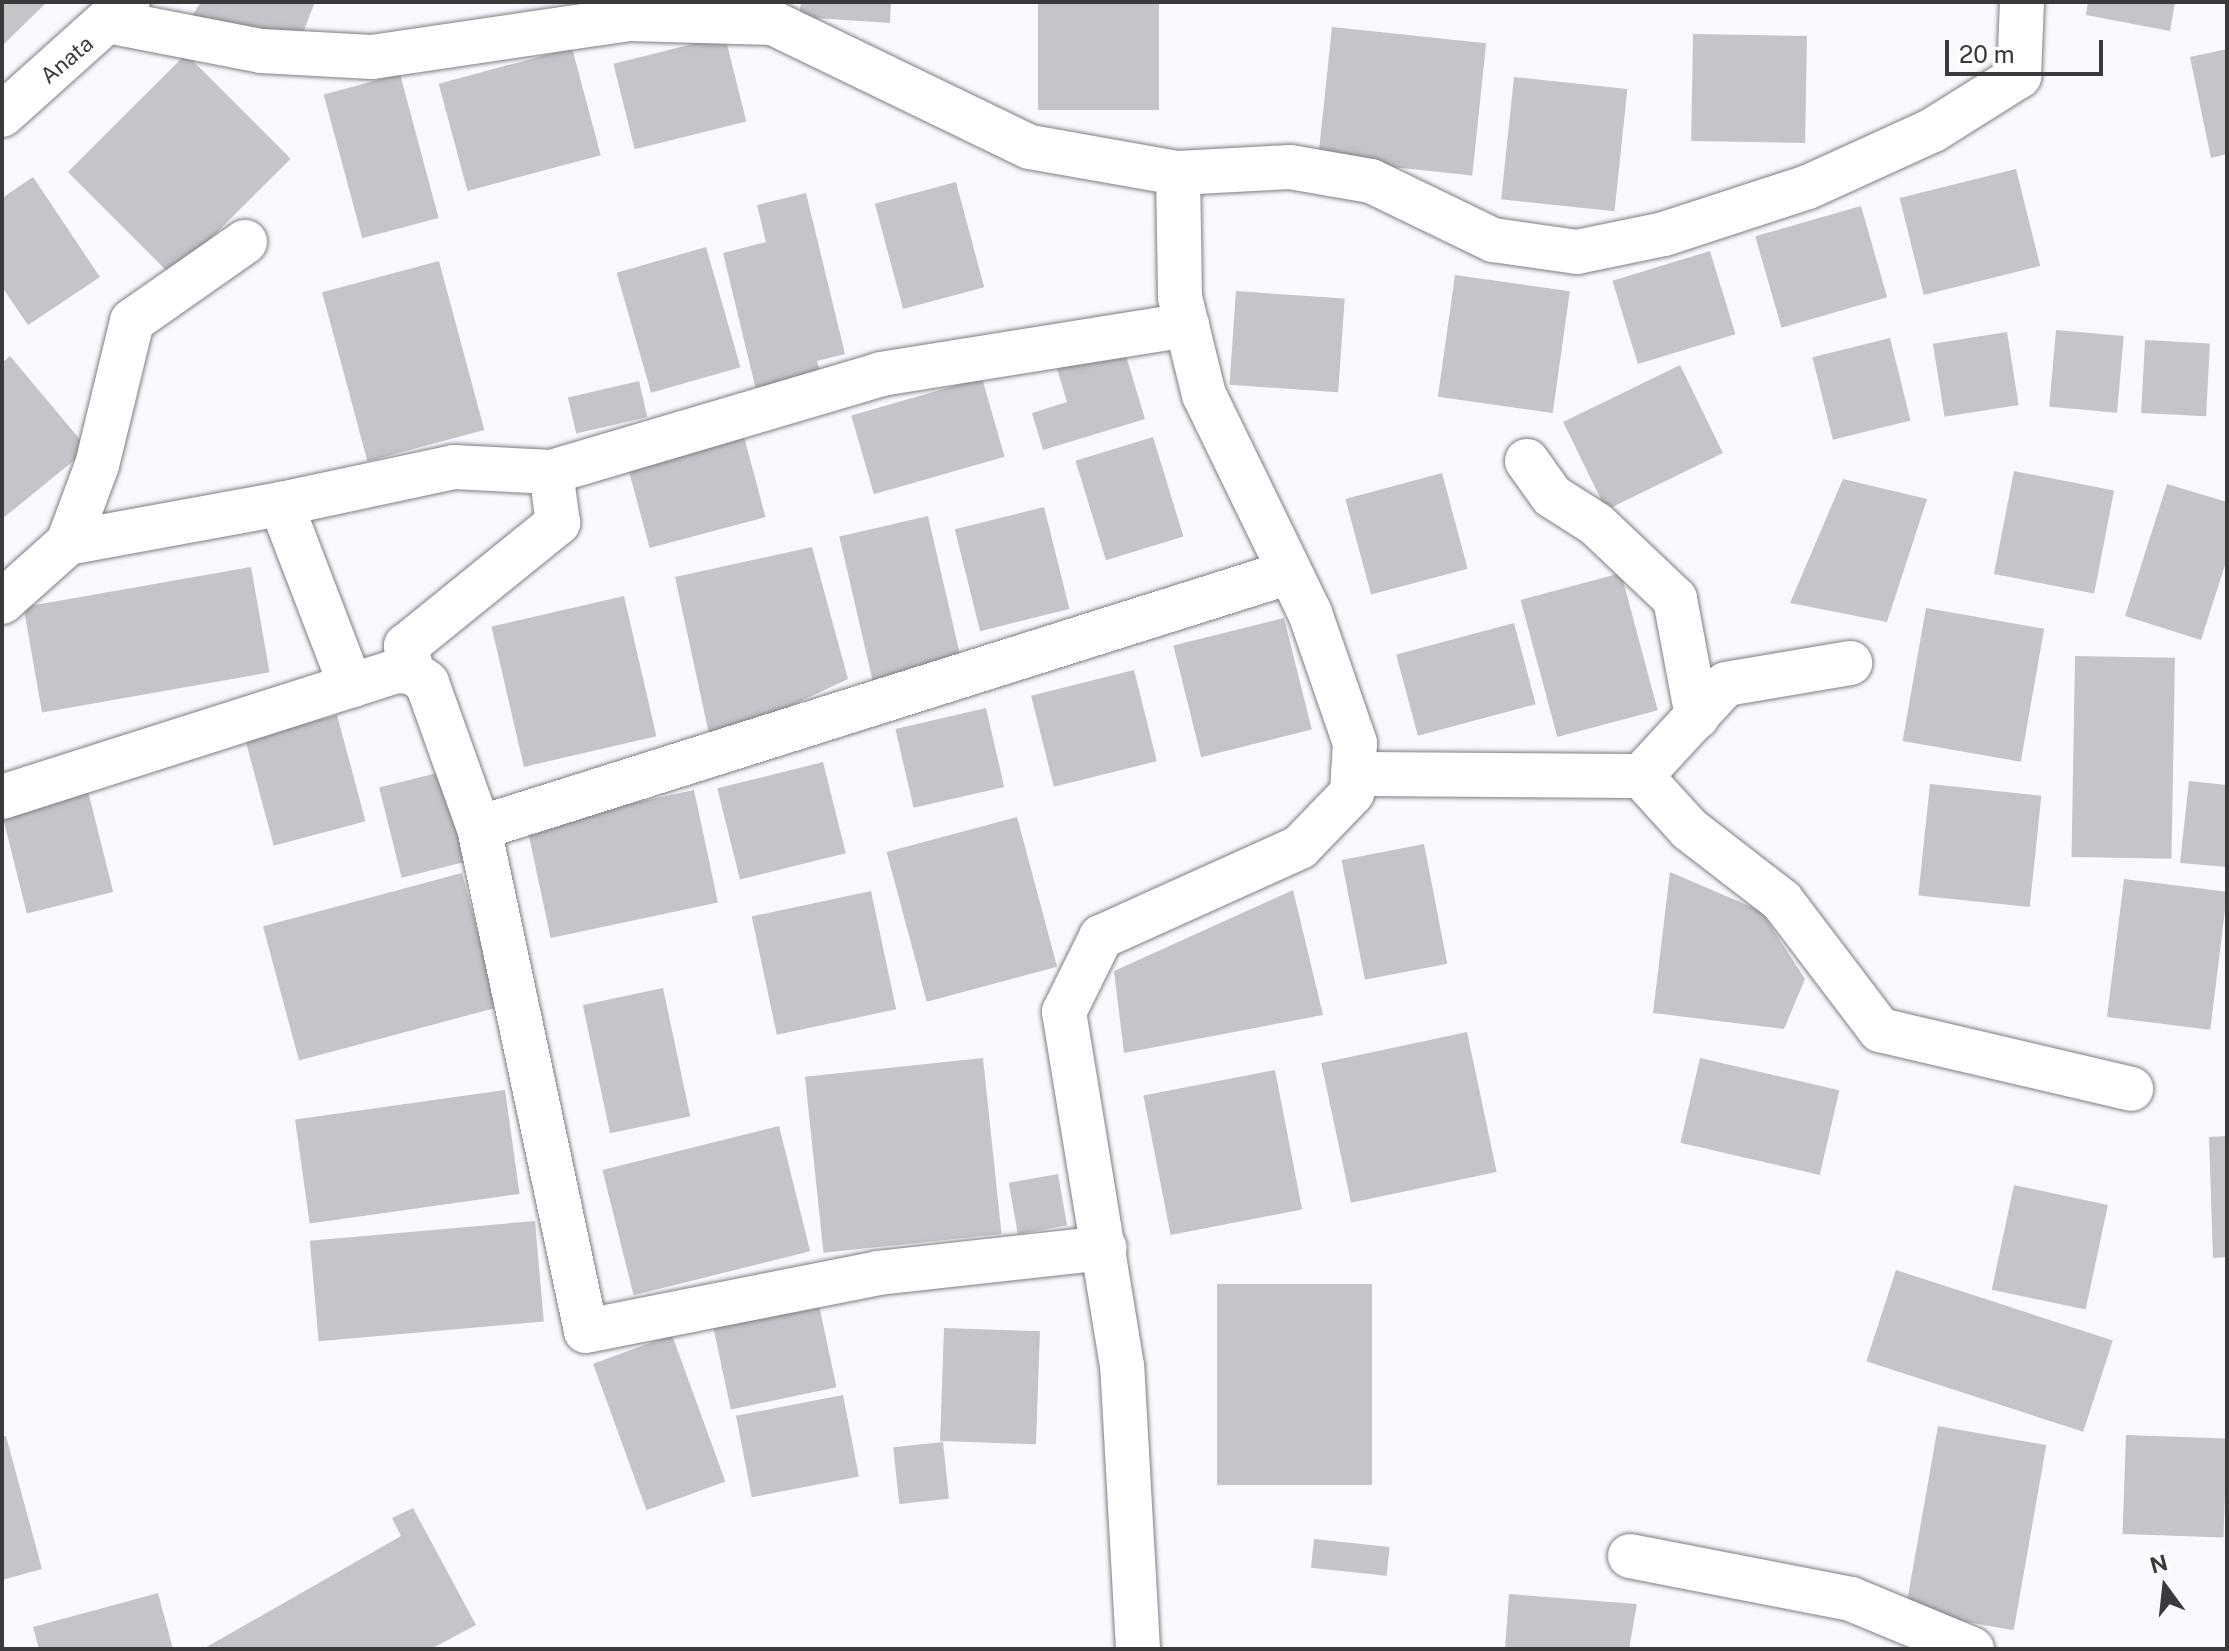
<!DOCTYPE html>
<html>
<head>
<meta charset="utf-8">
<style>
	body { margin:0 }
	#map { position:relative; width:2229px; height:1651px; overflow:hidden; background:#fbf9ff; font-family:"Public Sans",sans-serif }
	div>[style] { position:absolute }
	.building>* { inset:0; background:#c6c3c9; transform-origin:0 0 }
	.roads { filter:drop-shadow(0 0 2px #807e83) drop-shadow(0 0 2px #807e83) }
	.minor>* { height:44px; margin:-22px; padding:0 22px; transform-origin:22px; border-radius:22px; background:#fff }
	span { translate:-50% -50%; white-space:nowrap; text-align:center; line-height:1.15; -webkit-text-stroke:7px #fff; paint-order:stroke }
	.street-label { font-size:22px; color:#3a393b }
	.frame { position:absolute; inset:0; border:4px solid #3a393b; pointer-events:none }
	.north { position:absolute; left:2125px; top:1547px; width:80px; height:80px; -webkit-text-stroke:6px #fff; paint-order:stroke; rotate:345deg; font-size:22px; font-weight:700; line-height:32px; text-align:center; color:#3a393b }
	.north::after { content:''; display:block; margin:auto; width:28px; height:36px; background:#3a393b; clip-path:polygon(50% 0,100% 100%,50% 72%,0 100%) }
	.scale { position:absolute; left:1945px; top:40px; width:158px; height:36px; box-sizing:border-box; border:4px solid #3a393b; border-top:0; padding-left:10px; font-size:24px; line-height:28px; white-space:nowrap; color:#3a393b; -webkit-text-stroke:6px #fff; paint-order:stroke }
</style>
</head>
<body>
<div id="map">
	<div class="building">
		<i style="clip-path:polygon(2px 2px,47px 2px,2px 46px)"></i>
		<i style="clip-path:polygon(201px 2px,315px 2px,300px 40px,186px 25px)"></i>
		<i style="clip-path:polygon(801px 2px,891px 2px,890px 23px,799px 17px)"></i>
		<i style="left:1038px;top:2px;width:121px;height:108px"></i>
		<i style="clip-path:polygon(2088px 2px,2175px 2px,2170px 31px,2086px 15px)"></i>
		<i style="left:1332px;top:27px;width:155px;height:133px;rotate:6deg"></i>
		<i style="left:1693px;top:34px;width:114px;height:107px;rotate:1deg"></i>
		<i style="left:725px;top:36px;width:88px;height:115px;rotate:76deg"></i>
		<i style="left:572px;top:48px;width:111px;height:138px;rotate:75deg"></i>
		<i style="clip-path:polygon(2227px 49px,2227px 154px,2211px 158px,2190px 57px)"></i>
		<i style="left:186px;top:54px;width:148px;height:167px;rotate:45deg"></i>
		<i style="left:400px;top:74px;width:149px;height:79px;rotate:75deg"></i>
		<i style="left:1514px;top:77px;width:114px;height:123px;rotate:6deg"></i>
		<i style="left:2016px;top:169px;width:100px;height:120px;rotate:76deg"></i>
		<i style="clip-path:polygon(33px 177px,100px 277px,28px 325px,2px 287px,2px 198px)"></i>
		<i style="left:956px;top:182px;width:109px;height:84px;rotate:75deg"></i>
		<i style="clip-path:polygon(806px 193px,845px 354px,817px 361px,822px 379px,757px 394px,723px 253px,766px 242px,757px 205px)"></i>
		<i style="left:1861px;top:206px;width:95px;height:110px;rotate:74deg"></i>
		<i style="left:706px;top:247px;width:125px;height:93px;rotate:74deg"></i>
		<i style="left:1710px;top:251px;width:87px;height:102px;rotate:73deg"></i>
		<i style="left:439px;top:261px;width:175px;height:121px;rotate:75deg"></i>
		<i style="left:1455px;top:275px;width:116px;height:123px;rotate:8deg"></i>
		<i style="left:1236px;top:291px;width:109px;height:94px;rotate:4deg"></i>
		<i style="left:2056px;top:330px;width:68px;height:77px;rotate:5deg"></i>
		<i style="left:2007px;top:332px;width:74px;height:75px;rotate:81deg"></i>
		<i style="left:1890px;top:338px;width:85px;height:80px;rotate:76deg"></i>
		<i style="left:2145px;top:340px;width:65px;height:73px;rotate:3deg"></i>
		<i style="clip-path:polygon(1124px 349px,1145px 419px,1043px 450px,1032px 413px,1067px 402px,1057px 369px)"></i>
		<i style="clip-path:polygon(10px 356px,88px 449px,2px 519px,2px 363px)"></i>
		<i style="left:1680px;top:365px;width:98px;height:130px;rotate:64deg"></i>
		<i style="left:982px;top:378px;width:82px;height:136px;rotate:74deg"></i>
		<i style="left:639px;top:381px;width:37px;height:73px;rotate:77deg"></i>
		<i style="left:743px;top:433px;width:87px;height:120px;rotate:75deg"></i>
		<i style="left:1153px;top:437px;width:104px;height:81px;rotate:73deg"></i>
		<i style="left:2014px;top:471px;width:102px;height:105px;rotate:11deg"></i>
		<i style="left:1442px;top:473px;width:99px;height:100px;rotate:75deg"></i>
		<i style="clip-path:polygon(1843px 479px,1927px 499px,1887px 622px,1790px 603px)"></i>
		<i style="clip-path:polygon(2167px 484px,2227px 502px,2227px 559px,2201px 640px,2125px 616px)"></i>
		<i style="left:1044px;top:507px;width:105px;height:92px;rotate:76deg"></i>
		<i style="left:928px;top:516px;width:160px;height:91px;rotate:77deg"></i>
		<i style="clip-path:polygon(812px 547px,848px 679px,711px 743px,675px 577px)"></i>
		<i style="left:251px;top:567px;width:107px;height:231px;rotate:80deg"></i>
		<i style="left:1621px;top:573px;width:142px;height:104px;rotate:75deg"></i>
		<i style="left:624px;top:596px;width:144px;height:136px;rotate:77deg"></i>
		<i style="left:1926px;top:608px;width:120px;height:135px;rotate:10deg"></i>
		<i style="left:1284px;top:618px;width:115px;height:114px;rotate:76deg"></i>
		<i style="left:1514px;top:623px;width:84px;height:122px;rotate:75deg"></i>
		<i style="left:2075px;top:656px;width:100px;height:201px;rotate:1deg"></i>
		<i style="left:1134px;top:670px;width:94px;height:106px;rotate:76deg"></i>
		<i style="left:986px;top:708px;width:81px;height:93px;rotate:77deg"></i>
		<i style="left:337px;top:715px;width:110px;height:95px;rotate:75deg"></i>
		<i style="left:823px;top:762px;width:94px;height:109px;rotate:76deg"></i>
		<i style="left:449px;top:770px;width:93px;height:72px;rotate:76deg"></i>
		<i style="clip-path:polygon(2189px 781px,2227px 785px,2227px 867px,2180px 863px)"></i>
		<i style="left:1930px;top:784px;width:112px;height:112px;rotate:6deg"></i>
		<i style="left:694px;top:790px;width:115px;height:171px;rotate:78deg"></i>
		<i style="left:88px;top:791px;width:104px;height:89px;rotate:76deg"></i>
		<i style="left:1017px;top:817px;width:155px;height:135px;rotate:75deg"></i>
		<i style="left:1424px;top:844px;width:122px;height:84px;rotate:79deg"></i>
		<i style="clip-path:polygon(1670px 872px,1761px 911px,1805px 979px,1784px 1029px,1653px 1013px)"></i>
		<i style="left:462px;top:873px;width:139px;height:206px;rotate:75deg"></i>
		<i style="left:2124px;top:879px;width:104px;height:139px;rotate:7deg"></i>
		<i style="clip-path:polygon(1293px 890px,1323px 1015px,1124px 1053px,1114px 971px)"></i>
		<i style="left:871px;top:891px;width:121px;height:122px;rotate:78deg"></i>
		<i style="left:663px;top:988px;width:131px;height:82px;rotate:78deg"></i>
		<i style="left:1467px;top:1032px;width:143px;height:149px;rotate:78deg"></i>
		<i style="left:983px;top:1058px;width:177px;height:179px;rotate:84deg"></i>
		<i style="left:1700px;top:1058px;width:143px;height:87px;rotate:13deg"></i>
		<i style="left:1275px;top:1070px;width:142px;height:134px;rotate:79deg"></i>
		<i style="left:505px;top:1090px;width:105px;height:212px;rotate:82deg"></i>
		<i style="left:779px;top:1126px;width:129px;height:182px;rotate:76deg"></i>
		<i style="clip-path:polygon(2227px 1136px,2227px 1257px,2213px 1258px,2209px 1137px)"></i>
		<i style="left:1058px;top:1174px;width:52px;height:50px;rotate:80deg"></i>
		<i style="left:2014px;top:1185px;width:96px;height:107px;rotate:12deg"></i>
		<i style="left:535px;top:1221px;width:101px;height:226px;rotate:85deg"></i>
		<i style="left:1896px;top:1270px;width:228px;height:96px;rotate:18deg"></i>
		<i style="left:1372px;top:1284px;width:201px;height:155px;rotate:90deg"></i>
		<i style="left:819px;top:1305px;width:84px;height:108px;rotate:78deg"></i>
		<i style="left:944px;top:1328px;width:96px;height:113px;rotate:2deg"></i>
		<i style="left:672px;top:1335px;width:156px;height:84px;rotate:70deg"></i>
		<i style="left:843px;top:1395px;width:83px;height:109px;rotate:79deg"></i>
		<i style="left:1938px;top:1426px;width:110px;height:188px;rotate:10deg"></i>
		<i style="left:2126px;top:1435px;width:101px;height:99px;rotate:2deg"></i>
		<i style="clip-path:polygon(6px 1436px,42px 1569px,2px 1580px,2px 1437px)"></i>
		<i style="left:943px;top:1442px;width:57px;height:50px;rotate:84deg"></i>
		<i style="clip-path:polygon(413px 1508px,476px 1625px,431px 1649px,203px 1649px,401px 1536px,392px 1518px)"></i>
		<i style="left:1314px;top:1539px;width:76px;height:29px;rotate:6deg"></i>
		<i style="clip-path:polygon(158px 1593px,173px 1649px,39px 1649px,33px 1627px)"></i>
		<i style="clip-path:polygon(1509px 1594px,1637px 1604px,1629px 1649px,1505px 1649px)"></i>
	</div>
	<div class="roads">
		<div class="minor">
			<i style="left:112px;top:22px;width:152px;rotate:11deg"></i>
			<i style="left:261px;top:51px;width:111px;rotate:3.1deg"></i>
			<i style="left:372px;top:57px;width:260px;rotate:-8.4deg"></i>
			<i style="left:629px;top:19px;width:144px;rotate:1.6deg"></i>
			<i style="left:773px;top:23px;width:285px;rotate:25.8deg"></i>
			<i style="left:1030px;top:147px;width:150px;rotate:10deg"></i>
			<i style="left:1178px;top:173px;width:112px;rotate:-3.1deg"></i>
			<i style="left:1290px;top:167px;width:82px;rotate:9.8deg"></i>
			<i style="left:1371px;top:181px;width:136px;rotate:25.8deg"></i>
			<i style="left:1493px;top:240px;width:85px;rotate:8.1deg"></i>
			<i style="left:1577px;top:252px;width:89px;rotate:-11.7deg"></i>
			<i style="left:1664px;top:234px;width:151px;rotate:-18.1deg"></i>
			<i style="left:1808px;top:187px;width:137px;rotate:-24.5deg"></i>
			<i style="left:1933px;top:130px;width:102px;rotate:-32.1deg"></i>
			<i style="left:2019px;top:76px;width:74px;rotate:-87.7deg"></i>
			<i style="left:2px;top:115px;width:169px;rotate:-41.9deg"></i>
			<i style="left:1527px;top:461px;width:43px;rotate:54.5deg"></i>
			<i style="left:1552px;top:496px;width:52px;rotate:32.5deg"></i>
			<i style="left:1596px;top:524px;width:109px;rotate:43.5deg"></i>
			<i style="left:1675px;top:599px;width:120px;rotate:79.4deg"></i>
			<i style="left:281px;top:504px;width:177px;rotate:-12.1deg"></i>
			<i style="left:454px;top:467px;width:97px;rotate:3deg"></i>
			<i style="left:551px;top:472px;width:344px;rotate:-16.5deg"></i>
			<i style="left:881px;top:374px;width:310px;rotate:-9.1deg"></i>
			<i style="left:68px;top:543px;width:83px;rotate:-69.6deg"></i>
			<i style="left:97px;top:465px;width:148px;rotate:-76.3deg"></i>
			<i style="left:132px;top:321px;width:138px;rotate:-35deg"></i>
			<i style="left:2px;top:602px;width:89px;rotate:-41.8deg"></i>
			<i style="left:68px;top:543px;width:217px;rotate:-10.4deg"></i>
			<i style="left:281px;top:504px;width:195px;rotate:69deg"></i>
			<i style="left:412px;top:672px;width:27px;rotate:-103deg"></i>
			<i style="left:406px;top:646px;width:196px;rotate:-39deg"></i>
			<i style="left:558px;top:523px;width:51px;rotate:-97.8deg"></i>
			<i style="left:1353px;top:774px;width:288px;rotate:0.4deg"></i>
			<i style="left:1641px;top:776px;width:72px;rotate:47.8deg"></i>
			<i style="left:1689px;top:829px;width:118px;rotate:37.7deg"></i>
			<i style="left:1782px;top:901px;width:162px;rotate:52.8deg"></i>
			<i style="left:1880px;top:1030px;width:258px;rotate:13.2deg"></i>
			<i style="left:1641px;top:776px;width:125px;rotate:-47.3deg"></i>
			<i style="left:1726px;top:684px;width:126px;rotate:-9.6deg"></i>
			<i style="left:2px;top:797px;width:414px;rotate:-17.7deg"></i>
			<i style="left:396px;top:671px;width:16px;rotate:4deg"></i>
			<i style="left:412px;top:672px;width:19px;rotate:36deg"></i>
			<i style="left:427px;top:683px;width:154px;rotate:70.3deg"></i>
			<i style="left:479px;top:828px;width:514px;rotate:77.99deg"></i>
			<i style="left:586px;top:1331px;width:298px;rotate:-11.2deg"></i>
			<i style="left:878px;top:1273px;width:228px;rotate:-6.3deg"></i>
			<i style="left:479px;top:828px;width:850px;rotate:-17.52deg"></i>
			<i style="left:1630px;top:1556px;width:225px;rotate:11deg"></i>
			<i style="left:1851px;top:1599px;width:131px;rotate:22.5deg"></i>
			<i style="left:1138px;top:1649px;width:283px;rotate:-93.2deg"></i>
			<i style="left:1122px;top:1366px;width:359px;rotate:-99.3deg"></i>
			<i style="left:1064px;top:1012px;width:84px;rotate:-63.7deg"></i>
			<i style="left:1101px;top:937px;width:218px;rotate:-24.3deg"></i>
			<i style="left:1300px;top:847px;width:75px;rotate:-46.1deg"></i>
			<i style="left:1352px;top:793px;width:50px;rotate:-86.6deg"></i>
			<i style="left:1355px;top:743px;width:138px;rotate:-109.1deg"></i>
			<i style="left:1310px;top:613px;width:242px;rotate:-115.9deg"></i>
			<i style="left:1204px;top:395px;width:101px;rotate:-103.8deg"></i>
			<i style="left:1180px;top:297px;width:124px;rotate:-90.9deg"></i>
		</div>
	</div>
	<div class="street-label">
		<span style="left:67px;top:60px;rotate:-40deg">Anata</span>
	</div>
	<div class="frame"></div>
	<div class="north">N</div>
	<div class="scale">20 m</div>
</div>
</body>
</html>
